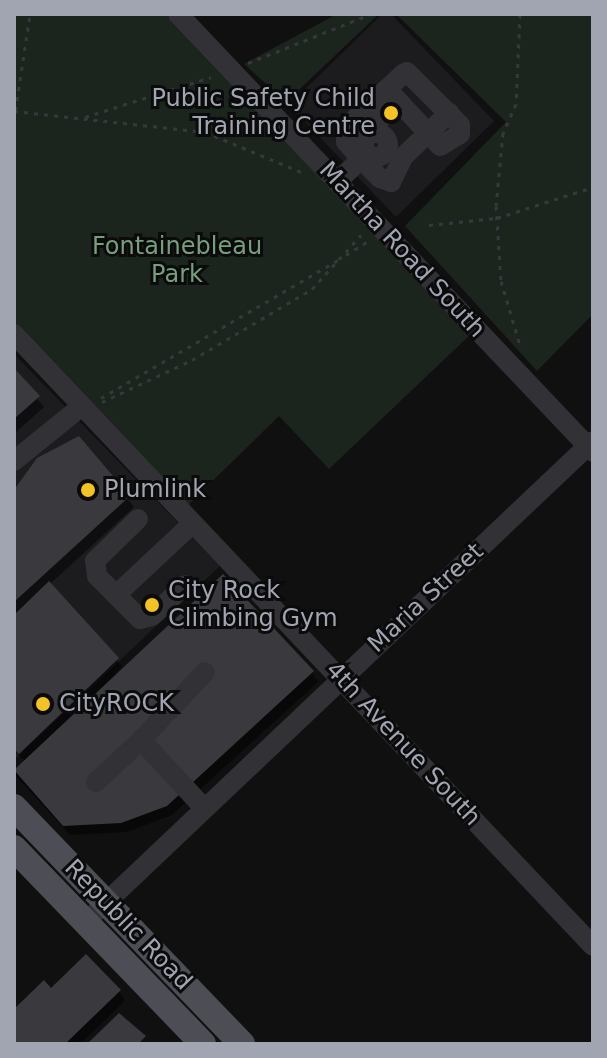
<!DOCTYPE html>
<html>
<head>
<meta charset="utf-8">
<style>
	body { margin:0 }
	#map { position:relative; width:607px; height:1058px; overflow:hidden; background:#101011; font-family:"DejaVu Sans",sans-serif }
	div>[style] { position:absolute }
	.built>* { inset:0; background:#1c1c1e }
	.green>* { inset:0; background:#1c241e }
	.shadow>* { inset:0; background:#0007 }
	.building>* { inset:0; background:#3a3a3e }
	.path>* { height:3px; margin-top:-1.5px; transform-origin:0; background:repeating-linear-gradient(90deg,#37383d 0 4px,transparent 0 10px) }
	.minor>* { height:20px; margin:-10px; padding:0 10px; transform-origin:10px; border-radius:10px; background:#313136 }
	.minor>.ring { margin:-10px; padding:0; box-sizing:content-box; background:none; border:20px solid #313136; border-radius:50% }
	.major>* { height:26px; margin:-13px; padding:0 13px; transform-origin:13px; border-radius:13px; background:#4d4e55 }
	.dots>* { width:22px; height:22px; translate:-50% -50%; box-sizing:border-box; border:4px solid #0b0b0c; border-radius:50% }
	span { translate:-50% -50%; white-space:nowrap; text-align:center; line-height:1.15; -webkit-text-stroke:6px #0b0b0c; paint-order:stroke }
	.poi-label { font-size:24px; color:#a1a5b2 }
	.right { translate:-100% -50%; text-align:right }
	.left { translate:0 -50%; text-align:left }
	.park-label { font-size:24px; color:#779e7d }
	.street-label { font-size:24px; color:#a1a5b2 }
	.frame { position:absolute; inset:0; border:16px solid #a1a5b2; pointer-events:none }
</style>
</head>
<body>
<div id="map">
	<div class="built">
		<i style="clip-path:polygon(382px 14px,391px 14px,494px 121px,396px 217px,289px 105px)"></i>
		<i style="clip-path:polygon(14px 354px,220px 566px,14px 760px)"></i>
	</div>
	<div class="green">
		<i style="clip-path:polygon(14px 14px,165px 14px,472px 333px,329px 469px,279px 416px,187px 506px,14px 326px)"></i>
		<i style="clip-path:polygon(337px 14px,379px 14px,286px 102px,244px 64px)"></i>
		<i style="clip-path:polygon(396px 14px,593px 14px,593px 314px,537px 371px,405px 226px,506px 122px)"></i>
	</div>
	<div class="shadow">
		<i style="clip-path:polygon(14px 371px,44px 407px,14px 434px)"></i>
		<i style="clip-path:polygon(78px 439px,134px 507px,49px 585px,122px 666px,104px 688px,312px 672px,318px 682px,172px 815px,127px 832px,70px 835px,14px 774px,26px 762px,14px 750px,14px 496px)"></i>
		<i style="clip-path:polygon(51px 991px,119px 991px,125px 1001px,80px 1044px,14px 1044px,14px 1012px)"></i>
	</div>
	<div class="building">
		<i style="clip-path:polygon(14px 368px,40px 396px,14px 419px)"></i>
		<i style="clip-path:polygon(79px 436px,130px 496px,14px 602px,14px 490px,37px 458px)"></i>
		<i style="clip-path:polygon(223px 574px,314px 671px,167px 806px,121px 823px,63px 826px,14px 770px)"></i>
		<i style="clip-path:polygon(49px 581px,119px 658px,19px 754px,14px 749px,14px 615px)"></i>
		<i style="clip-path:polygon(86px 954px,121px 990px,65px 1044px,14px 1044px,14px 1009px,44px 980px,51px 988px)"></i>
		<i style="clip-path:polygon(119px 1013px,146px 1036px,138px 1044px,87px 1044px)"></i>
	</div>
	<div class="path">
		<i style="left:520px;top:14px;width:90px;rotate:92.5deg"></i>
		<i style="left:516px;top:104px;width:32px;rotate:114deg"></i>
		<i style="left:503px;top:133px;width:73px;rotate:95.5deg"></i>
		<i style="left:496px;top:206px;width:75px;rotate:86.2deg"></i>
		<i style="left:501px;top:281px;width:70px;rotate:73.4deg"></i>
		<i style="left:248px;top:63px;width:132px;rotate:-21.7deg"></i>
		<i style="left:14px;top:111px;width:192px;rotate:6.3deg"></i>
		<i style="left:205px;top:132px;width:104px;rotate:22.6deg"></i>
		<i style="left:85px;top:117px;width:132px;rotate:-17.6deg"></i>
		<i style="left:14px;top:120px;width:107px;rotate:-81.4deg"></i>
		<i style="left:429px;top:225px;width:68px;rotate:-5.9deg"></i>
		<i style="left:497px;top:218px;width:101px;rotate:-17.9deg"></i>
		<i style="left:346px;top:255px;width:25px;rotate:-32deg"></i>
		<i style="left:101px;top:398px;width:276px;rotate:-30.2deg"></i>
		<i style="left:102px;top:402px;width:99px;rotate:-25deg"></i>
		<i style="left:192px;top:360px;width:139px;rotate:-30.6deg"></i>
		<i style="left:312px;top:289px;width:73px;rotate:-47.8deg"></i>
	</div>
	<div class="minor">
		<i style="left:178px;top:14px;width:603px;rotate:46.54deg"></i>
		<i style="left:365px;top:109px;width:18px;rotate:38deg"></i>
		<i style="left:379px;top:120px;width:16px;rotate:-45deg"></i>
		<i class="ring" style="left:364px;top:133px;width:4px;height:4px"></i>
		<i style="left:367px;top:154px;width:8px;rotate:140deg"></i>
		<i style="left:361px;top:159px;width:27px;rotate:45deg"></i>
		<i style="left:380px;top:178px;width:12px;rotate:20deg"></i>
		<i style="left:391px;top:182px;width:28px;rotate:-64deg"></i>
		<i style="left:403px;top:157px;width:64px;rotate:-43.7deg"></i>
		<i style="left:337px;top:182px;width:33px;rotate:-44deg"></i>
		<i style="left:361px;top:159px;width:23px;rotate:-131deg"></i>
		<i style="left:346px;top:142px;width:14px;rotate:-90deg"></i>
		<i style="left:346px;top:128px;width:27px;rotate:-45deg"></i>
		<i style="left:365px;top:109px;width:52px;rotate:-42.6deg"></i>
		<i style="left:403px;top:74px;width:4px;rotate:-27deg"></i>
		<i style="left:407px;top:72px;width:75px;rotate:45deg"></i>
		<i style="left:460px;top:125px;width:9px;rotate:90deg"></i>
		<i style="left:460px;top:134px;width:23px;rotate:149deg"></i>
		<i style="left:440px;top:146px;width:78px;rotate:-132.9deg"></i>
		<i style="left:14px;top:334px;width:842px;rotate:46.59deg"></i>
		<i style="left:14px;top:461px;width:87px;rotate:-39deg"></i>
		<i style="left:138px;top:519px;width:60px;rotate:135.7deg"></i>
		<i style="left:95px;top:561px;width:15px;rotate:82deg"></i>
		<i style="left:97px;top:576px;width:61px;rotate:45deg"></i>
		<i style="left:140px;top:619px;width:12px;rotate:-14deg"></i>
		<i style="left:152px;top:616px;width:45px;rotate:-43.2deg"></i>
		<i style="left:116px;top:595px;width:105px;rotate:-43.1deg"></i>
		<i style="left:141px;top:740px;width:93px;rotate:-46.7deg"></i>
		<i style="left:96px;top:782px;width:62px;rotate:-43deg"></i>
		<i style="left:141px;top:740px;width:93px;rotate:47.2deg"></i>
		<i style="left:97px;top:911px;width:683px;rotate:-43.46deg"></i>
	</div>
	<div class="major">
		<i style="left:14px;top:807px;width:329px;rotate:46.1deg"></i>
		<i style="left:14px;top:848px;width:272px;rotate:46deg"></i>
	</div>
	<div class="dots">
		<i style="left:391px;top:113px;background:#f3c226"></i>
		<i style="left:88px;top:490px;background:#f3c226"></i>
		<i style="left:152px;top:605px;background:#f3c226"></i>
		<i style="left:43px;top:704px;background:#f3c226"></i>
	</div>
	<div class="poi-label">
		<span class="right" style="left:375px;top:113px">Public Safety Child<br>Training Centre</span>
		<span class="left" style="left:104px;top:490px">Plumlink</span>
		<span class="left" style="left:168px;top:605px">City Rock<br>Climbing Gym</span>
		<span class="left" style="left:59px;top:704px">CityROCK</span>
	</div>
	<div class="park-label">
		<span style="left:177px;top:261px">Fontainebleau<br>Park</span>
	</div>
	<div class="street-label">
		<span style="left:402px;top:250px;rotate:47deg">Martha Road South</span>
		<span style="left:426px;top:598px;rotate:-43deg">Maria Street</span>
		<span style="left:403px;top:744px;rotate:47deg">4th Avenue South</span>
		<span style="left:128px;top:925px;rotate:46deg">Republic Road</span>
	</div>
	<div class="frame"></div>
</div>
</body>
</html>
